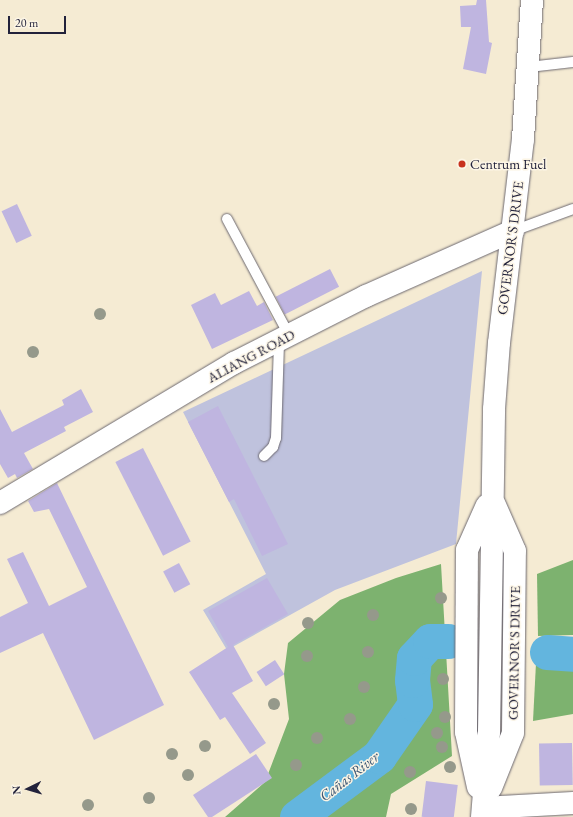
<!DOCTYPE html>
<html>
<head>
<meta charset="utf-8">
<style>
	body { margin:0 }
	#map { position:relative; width:573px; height:817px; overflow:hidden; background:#f5ebd3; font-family:"EB Garamond",serif }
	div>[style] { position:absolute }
	.industrial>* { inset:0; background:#bfc2dd }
	.forest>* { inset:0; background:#7db26f }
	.river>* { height:35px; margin:-17.5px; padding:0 17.5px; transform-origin:17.5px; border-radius:17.5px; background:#63b5de }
	.building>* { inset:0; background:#bfb5e0; transform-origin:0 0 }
	.roads { filter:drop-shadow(0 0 1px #6c6870) drop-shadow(0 0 1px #6c6870) }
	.lane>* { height:10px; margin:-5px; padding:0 5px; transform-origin:5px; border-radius:5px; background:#fff }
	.secondary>* { height:22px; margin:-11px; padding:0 11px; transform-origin:11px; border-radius:11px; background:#fff }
	.primary>* { height:22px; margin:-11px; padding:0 11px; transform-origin:11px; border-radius:11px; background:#fff }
	.trees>* { width:12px; height:12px; margin:-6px; border-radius:50%; background:#95998b }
	.dots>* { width:11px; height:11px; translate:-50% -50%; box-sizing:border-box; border:2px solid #fcf5e5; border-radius:50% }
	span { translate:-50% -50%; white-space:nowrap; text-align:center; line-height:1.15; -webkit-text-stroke:3px #fcf5e5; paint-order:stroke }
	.poi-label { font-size:14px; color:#22223b }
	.left { translate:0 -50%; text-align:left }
	.street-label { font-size:14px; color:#22223b }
	.water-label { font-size:15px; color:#395574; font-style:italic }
	.north { position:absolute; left:8px; top:769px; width:40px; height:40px; -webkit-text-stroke:3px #fcf5e5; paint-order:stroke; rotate:265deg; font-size:11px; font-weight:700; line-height:16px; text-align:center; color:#22223b }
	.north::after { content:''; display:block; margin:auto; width:14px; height:18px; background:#22223b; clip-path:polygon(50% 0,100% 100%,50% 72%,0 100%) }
	.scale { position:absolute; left:8px; top:16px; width:58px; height:18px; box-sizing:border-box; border:2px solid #22223b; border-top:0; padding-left:5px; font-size:12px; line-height:14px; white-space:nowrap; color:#22223b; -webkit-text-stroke:3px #fcf5e5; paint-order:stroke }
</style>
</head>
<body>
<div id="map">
	<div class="industrial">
		<i style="clip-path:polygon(482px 271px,456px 544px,335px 590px,227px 650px,203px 610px,266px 574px,183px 412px)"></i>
	</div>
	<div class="forest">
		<i style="clip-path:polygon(573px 560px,573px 635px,538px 636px,537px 574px)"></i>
		<i style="clip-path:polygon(441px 564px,452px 756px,391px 794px,386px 817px,225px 817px,265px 782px,289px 719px,284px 674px,288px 643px,340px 600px,396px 578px)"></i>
		<i style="clip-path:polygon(536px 663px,573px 664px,573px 714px,533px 721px)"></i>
	</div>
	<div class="river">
		<i style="left:547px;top:652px;width:26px;rotate:4deg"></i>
		<i style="left:297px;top:817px;width:102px;rotate:-36.6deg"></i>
		<i style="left:379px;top:756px;width:63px;rotate:-55.3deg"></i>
		<i style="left:415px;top:704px;width:24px;rotate:-97deg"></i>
		<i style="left:412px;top:680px;width:22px;rotate:-85deg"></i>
		<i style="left:414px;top:658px;width:23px;rotate:-47deg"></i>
		<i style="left:430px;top:641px;width:18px"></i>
	</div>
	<div class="building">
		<i style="clip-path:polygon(477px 0,486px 0,489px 42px,492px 43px,486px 74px,463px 69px,471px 27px,461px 27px,460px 6px,476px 5px)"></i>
		<i style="left:17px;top:204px;width:35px;height:17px;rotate:65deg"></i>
		<i style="left:330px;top:269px;width:20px;height:61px;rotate:63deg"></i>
		<i style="clip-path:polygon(249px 291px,257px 306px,264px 302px,273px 320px,212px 349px,191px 305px,215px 293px,221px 305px)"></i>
		<i style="clip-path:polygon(81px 389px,93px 412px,64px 427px,66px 431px,24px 453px,33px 469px,17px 478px,15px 474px,8px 478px,0 464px,0 409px,12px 432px,64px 405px,62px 400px)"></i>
		<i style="clip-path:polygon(218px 406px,288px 544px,262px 556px,234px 499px,229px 502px,188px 422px)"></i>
		<i style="left:143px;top:448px;width:105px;height:31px;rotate:63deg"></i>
		<i style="clip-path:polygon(57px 483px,164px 705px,94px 740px,43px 633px,0 653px,0 617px,28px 603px,7px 559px,23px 552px,49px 606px,87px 587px,49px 509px,34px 512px,28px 501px)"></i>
		<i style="left:179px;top:563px;width:24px;height:18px;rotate:62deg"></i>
		<i style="clip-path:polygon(267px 578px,288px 614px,233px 645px,253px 681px,232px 693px,266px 743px,250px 754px,225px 717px,220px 720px,189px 672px,228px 647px,208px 611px)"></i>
		<i style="left:275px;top:660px;width:17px;height:22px;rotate:57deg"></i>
		<i style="left:572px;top:743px;width:42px;height:33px;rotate:89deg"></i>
		<i style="clip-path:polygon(256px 754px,272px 778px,212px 817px,208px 817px,193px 795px)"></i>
		<i style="left:426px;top:781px;width:32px;height:36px;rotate:7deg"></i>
	</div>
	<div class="roads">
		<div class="lane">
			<i style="left:529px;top:67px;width:44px;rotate:-6.5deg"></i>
			<i style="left:227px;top:219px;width:132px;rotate:61.9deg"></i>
			<i style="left:513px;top:231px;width:64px;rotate:-20.1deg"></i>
			<i style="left:264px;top:456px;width:13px;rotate:-45deg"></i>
			<i style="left:273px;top:447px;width:9px;rotate:-72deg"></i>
			<i style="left:276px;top:438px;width:98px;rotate:-88.2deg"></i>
		</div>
		<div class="secondary">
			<i style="left:0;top:503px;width:273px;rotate:-30.9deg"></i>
			<i style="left:234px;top:363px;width:148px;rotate:-26.9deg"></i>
			<i style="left:366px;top:296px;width:161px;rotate:-23.9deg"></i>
			<i style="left:483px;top:808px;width:90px;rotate:-3.2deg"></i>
		</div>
		<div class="primary">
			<i style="left:478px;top:787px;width:56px;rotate:-102.3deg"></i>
			<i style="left:466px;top:732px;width:182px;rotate:-89.7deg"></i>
			<i style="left:467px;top:550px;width:49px;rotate:-66deg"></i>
			<i style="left:491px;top:788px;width:59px;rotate:-68.2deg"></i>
			<i style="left:513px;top:733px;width:182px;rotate:-89.4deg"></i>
			<i style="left:515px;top:551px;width:52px;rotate:-113.6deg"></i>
			<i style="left:482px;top:817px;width:85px;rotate:-85.3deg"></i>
			<i style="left:489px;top:732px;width:323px;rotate:-89.1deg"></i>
			<i style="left:494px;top:409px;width:66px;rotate:-85.7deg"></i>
			<i style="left:499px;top:343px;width:205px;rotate:-83.3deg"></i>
			<i style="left:523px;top:139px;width:139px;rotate:-86.3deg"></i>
		</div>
	</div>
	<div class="trees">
		<i style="left:100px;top:314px"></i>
		<i style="left:33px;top:352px"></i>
		<i style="left:441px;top:598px"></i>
		<i style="left:373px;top:615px"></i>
		<i style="left:308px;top:623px"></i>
		<i style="left:368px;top:652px"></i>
		<i style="left:307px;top:656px"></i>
		<i style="left:443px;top:679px"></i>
		<i style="left:364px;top:687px"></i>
		<i style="left:274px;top:704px"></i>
		<i style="left:445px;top:717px"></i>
		<i style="left:350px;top:719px"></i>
		<i style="left:437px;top:733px"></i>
		<i style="left:317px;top:738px"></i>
		<i style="left:205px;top:746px"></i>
		<i style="left:442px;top:747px"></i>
		<i style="left:172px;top:754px"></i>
		<i style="left:296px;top:765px"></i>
		<i style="left:450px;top:767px"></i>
		<i style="left:410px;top:772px"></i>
		<i style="left:188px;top:775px"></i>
		<i style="left:149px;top:798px"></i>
		<i style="left:88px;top:805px"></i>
		<i style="left:411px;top:809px"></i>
	</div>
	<div class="dots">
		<i style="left:462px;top:164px;background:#c8321e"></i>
	</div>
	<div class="poi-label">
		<span class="left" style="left:470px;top:164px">Centrum Fuel</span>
	</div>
	<div class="street-label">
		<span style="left:510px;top:248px;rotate:-83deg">GOVERNOR'S DRIVE</span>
		<span style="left:251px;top:356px;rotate:-28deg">ALIANG ROAD</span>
		<span style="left:514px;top:653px;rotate:-89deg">GOVERNOR'S DRIVE</span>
	</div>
	<div class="water-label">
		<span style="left:349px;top:776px;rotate:-38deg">Cañas River</span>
	</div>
	<div class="north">N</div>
	<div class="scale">20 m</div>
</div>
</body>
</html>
